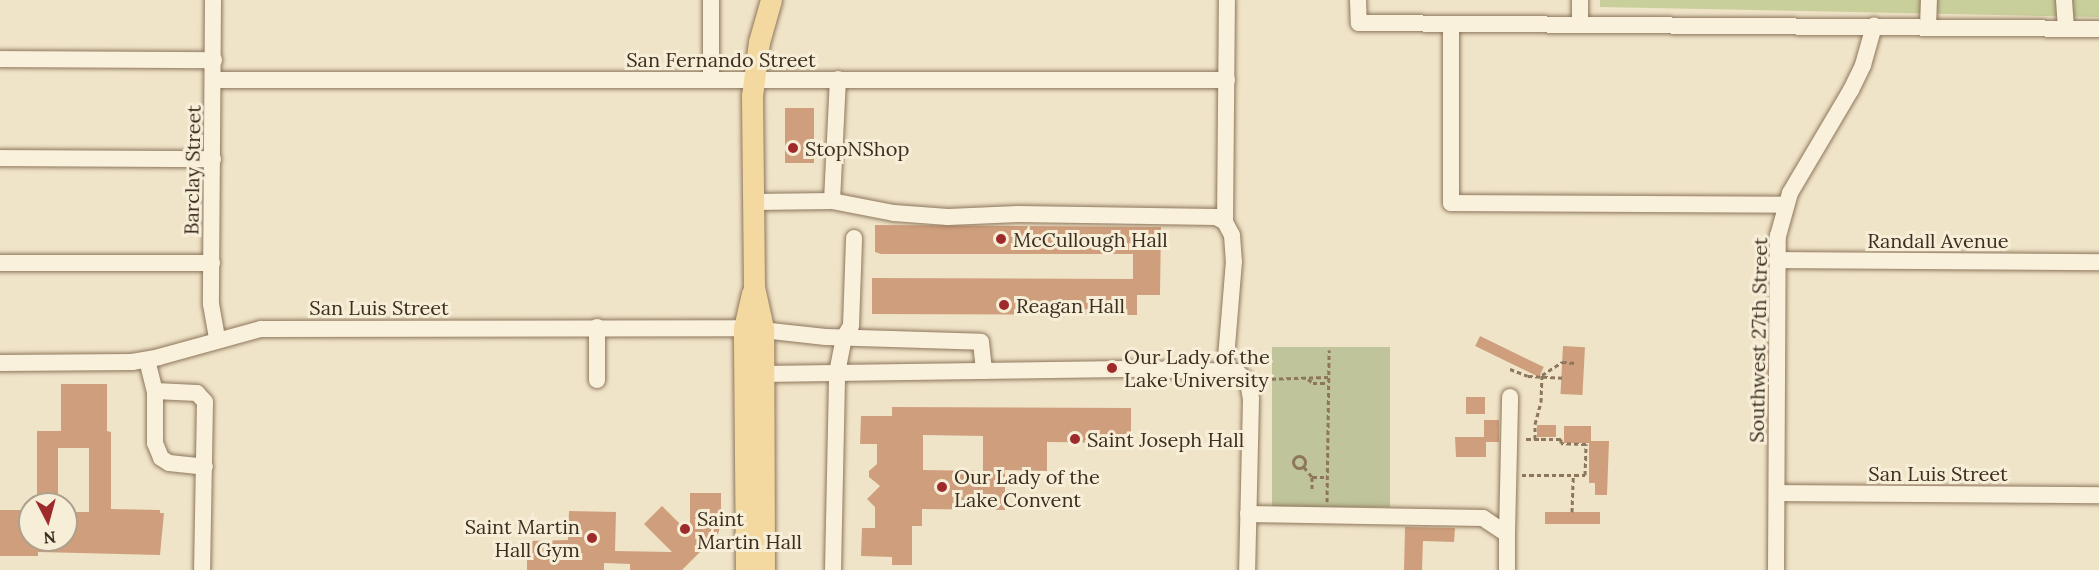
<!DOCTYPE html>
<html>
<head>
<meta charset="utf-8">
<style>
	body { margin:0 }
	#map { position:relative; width:2099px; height:570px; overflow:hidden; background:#f0e4c8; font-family:Lora,serif }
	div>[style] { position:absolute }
	.green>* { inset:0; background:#c9cf9b }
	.cemetery>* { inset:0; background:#bfc49a; transform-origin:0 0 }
	.building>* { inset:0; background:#cf9f7d; transform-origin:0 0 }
	.path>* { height:3px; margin-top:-1.5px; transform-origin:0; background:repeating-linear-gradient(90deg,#8d765c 0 4.5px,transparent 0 7.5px) }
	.path>.ring { margin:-1.5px; padding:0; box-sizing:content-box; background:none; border:3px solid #8d765c; border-radius:50% }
	.roads { filter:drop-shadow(0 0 2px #8d765c) drop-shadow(0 0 2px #8d765c) }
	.minor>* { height:16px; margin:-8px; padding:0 8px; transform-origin:8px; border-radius:8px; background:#faf1dc }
	.major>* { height:21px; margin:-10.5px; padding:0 10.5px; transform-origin:10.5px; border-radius:10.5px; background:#f3d9a0 }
	.dots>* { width:16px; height:16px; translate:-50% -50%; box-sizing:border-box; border:3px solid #f7eed8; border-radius:50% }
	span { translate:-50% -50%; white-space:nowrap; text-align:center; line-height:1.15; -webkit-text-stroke:6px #f7eed8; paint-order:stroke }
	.street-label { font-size:20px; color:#3d2e20 }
	.poi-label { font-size:20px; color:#3d2e20 }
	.left { translate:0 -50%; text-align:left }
	.right { translate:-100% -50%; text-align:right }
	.north { position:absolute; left:18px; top:492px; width:60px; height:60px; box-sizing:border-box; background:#f7eed8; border:2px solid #ada18e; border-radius:50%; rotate:174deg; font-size:16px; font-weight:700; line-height:24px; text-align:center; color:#3d2e20 }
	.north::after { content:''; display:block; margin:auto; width:21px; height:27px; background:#9e2a2b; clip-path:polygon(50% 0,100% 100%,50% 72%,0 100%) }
</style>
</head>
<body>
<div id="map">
	<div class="green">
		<i style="clip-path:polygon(1600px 0,2099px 0,2099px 17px,1600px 7px)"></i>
	</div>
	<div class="cemetery">
		<i style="left:1272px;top:347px;width:118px;height:160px"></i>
	</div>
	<div class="building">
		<i style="left:785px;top:108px;width:29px;height:55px"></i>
		<i style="clip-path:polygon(875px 225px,1161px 227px,1160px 295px,1137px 295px,1137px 315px,872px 314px,872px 278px,1133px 279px,1133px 254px,881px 254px,875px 252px)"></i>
		<i style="left:1480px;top:336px;width:71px;height:11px;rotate:26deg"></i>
		<i style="left:1563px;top:346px;width:22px;height:48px;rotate:3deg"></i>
		<i style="clip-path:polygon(61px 384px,107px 384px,107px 431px,111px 432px,111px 509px,160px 510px,160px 513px,164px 513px,160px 555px,38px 552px,38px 556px,0 556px,0 510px,30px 510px,30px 540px,66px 540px,66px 512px,89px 512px,89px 448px,58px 448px,58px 497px,37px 497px,37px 431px,61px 431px)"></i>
		<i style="left:1466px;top:397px;width:19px;height:17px"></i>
		<i style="clip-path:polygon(evenodd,892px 407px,1131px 408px,1131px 443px,1047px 442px,1047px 471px,1005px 470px,1005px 510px,922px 509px,922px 526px,912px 526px,912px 565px,892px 565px,892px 557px,861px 556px,862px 528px,875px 528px,875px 507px,867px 499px,880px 486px,869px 477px,869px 471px,877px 464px,877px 444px,860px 444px,861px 416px,892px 416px,892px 407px,923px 435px,983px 436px,983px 471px,923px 470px,923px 435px)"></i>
		<i style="clip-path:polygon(1484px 420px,1499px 420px,1499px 442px,1486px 442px,1486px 457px,1456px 457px,1455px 437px,1484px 437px)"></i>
		<i style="left:1537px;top:425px;width:19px;height:12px"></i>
		<i style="clip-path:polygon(1564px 426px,1591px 426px,1591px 441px,1609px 441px,1607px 495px,1595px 495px,1595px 483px,1589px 483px,1589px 443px,1564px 443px)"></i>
		<i style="clip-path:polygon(690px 493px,721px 493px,721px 524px,718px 534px,682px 570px,630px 570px,630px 564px,604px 563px,604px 570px,527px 570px,527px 541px,568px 540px,569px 511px,616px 512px,615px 551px,672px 552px,644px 524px,662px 506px,690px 534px)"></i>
		<i style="left:1545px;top:512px;width:55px;height:12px"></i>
		<i style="clip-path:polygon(1405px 527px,1455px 528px,1454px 542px,1423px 541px,1422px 570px,1404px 570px)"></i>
	</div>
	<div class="path">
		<i style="left:1510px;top:369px;width:19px;rotate:21deg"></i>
		<i style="left:1528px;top:376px;width:35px;rotate:3deg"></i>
		<i style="left:1264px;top:379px;width:64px;rotate:-1.8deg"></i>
		<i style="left:1308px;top:379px;width:6px;rotate:39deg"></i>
		<i style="left:1313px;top:383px;width:15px"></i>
		<i style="left:1535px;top:439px;width:15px;rotate:-90deg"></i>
		<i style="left:1535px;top:424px;width:23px;rotate:-75deg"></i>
		<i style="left:1541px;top:402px;width:27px;rotate:-88deg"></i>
		<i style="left:1542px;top:375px;width:24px;rotate:-33deg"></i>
		<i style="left:1562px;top:362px;width:14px;rotate:4deg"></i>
		<i class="ring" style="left:1293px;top:456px;width:9px;height:9px"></i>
		<i style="left:1304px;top:467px;width:13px;rotate:51deg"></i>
		<i style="left:1522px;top:475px;width:63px"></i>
		<i style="left:1585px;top:475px;width:31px;rotate:-88deg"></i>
		<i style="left:1586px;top:444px;width:25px;rotate:-178deg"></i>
		<i style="left:1561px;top:443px;width:4px;rotate:-90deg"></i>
		<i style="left:1561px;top:439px;width:37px;rotate:180deg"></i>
		<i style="left:1312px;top:489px;width:12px;rotate:-90deg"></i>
		<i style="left:1312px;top:477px;width:15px"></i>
		<i style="left:1327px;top:502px;width:152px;rotate:-89.2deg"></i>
		<i style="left:1572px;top:512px;width:37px;rotate:-88deg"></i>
	</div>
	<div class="roads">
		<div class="minor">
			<i style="left:213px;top:0;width:304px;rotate:90.4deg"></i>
			<i style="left:211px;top:304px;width:36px;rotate:80deg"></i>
			<i style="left:1358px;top:0;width:23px;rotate:88deg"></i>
			<i style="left:1359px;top:23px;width:740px;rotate:0.46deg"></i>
			<i style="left:2064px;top:0;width:28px;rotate:86deg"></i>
			<i style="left:1451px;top:24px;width:179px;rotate:90deg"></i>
			<i style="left:1451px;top:203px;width:334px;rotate:0.3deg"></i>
			<i style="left:1580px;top:25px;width:25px;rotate:-90deg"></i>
			<i style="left:1928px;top:27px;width:27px;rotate:-88deg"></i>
			<i style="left:0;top:59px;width:214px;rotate:0.3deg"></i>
			<i style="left:214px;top:80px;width:1013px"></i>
			<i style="left:711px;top:80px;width:80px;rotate:-90deg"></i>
			<i style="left:0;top:158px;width:213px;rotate:0.3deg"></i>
			<i style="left:832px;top:201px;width:63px;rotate:11deg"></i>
			<i style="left:894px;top:213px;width:54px;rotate:4.2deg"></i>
			<i style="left:948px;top:217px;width:70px;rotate:-2.5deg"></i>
			<i style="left:1018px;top:214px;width:198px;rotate:0.9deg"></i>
			<i style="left:1216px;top:217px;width:10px;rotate:29deg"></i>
			<i style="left:1225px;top:222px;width:15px;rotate:62deg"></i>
			<i style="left:1232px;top:235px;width:26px;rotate:86deg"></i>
			<i style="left:1234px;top:261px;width:109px;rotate:94.7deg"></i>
			<i style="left:753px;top:202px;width:79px;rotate:-0.7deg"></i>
			<i style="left:832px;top:201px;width:122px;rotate:-87.2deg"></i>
			<i style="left:1225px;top:222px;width:222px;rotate:-89.5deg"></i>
			<i style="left:1777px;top:260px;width:322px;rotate:0.4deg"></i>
			<i style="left:0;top:263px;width:212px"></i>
			<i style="left:597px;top:327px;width:53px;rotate:90deg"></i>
			<i style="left:147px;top:360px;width:32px;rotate:76deg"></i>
			<i style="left:155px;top:391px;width:42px;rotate:2.7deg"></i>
			<i style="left:197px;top:393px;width:12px;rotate:48deg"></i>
			<i style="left:205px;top:402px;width:168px;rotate:91deg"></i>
			<i style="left:0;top:363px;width:132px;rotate:-0.4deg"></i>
			<i style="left:132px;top:362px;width:27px;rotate:-10deg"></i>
			<i style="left:159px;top:357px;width:106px;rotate:-15.4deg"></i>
			<i style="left:261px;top:329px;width:483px;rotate:-0.1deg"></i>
			<i style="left:744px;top:328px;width:82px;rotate:6.3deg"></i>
			<i style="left:826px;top:337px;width:155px;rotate:1.8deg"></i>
			<i style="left:981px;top:342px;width:29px;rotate:84deg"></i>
			<i style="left:762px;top:374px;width:381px;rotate:-0.8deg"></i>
			<i style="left:1143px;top:369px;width:94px;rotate:1.8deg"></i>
			<i style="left:1237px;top:372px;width:15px;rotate:42deg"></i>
			<i style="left:1248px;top:382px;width:17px;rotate:80deg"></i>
			<i style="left:1251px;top:399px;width:171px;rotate:91.3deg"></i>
			<i style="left:155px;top:391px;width:52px;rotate:90deg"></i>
			<i style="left:155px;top:443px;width:16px;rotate:68deg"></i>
			<i style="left:161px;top:458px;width:9px;rotate:32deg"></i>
			<i style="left:169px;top:463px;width:36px;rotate:6deg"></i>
			<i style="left:1777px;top:493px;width:322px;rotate:0.4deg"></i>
			<i style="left:1248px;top:514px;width:235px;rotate:1deg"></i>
			<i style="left:1483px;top:518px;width:29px;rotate:34deg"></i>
			<i style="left:1507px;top:534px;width:36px;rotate:90deg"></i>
			<i style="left:1507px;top:534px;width:137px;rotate:-88.7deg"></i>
			<i style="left:833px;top:570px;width:197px;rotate:-88.8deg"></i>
			<i style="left:837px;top:373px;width:37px;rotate:-79deg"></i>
			<i style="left:844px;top:337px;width:13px;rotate:-58deg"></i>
			<i style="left:851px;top:326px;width:88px;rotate:-88deg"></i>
			<i style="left:1776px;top:570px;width:334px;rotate:-89.7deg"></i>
			<i style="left:1778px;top:236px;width:45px;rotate:-74.4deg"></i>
			<i style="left:1790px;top:193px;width:120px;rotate:-59.4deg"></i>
			<i style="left:1851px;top:90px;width:28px;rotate:-64deg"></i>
			<i style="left:1863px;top:65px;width:41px;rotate:-74.2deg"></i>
		</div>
		<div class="major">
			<i style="left:746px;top:570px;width:242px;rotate:-90.5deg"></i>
			<i style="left:744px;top:328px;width:36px;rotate:-77deg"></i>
			<i style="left:764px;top:570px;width:242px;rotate:-90.2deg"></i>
			<i style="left:763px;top:328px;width:42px;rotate:-102.4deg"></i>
			<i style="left:754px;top:287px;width:191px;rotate:-90.6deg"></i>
			<i style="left:752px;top:96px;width:54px;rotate:-82.6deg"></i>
			<i style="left:759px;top:42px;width:44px;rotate:-74.1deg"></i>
		</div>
	</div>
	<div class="dots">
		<i style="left:793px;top:148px;background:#9e2a2b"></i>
		<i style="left:1001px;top:239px;background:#9e2a2b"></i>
		<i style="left:1004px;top:305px;background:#9e2a2b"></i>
		<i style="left:1112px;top:368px;background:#9e2a2b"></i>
		<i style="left:1075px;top:439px;background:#9e2a2b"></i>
		<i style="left:942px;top:487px;background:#9e2a2b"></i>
		<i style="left:685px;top:529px;background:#9e2a2b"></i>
		<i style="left:592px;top:538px;background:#9e2a2b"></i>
	</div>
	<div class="street-label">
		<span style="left:721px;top:59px">San Fernando Street</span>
		<span style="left:192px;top:170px;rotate:-89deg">Barclay Street</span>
		<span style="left:1938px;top:240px">Randall Avenue</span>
		<span style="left:379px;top:307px">San Luis Street</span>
		<span style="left:1758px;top:340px;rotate:-89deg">Southwest 27th Street</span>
		<span style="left:1938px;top:473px">San Luis Street</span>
	</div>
	<div class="poi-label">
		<span class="left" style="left:805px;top:148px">StopNShop</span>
		<span class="left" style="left:1013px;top:239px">McCullough Hall</span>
		<span class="left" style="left:1016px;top:305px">Reagan Hall</span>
		<span class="left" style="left:1124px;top:368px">Our Lady of the<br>Lake University</span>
		<span class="left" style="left:1087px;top:439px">Saint Joseph Hall</span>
		<span class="left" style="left:954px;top:488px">Our Lady of the<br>Lake Convent</span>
		<span class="left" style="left:697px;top:530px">Saint<br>Martin Hall</span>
		<span class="right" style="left:580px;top:538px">Saint Martin<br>Hall Gym</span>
	</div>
	<div class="north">N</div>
</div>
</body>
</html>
